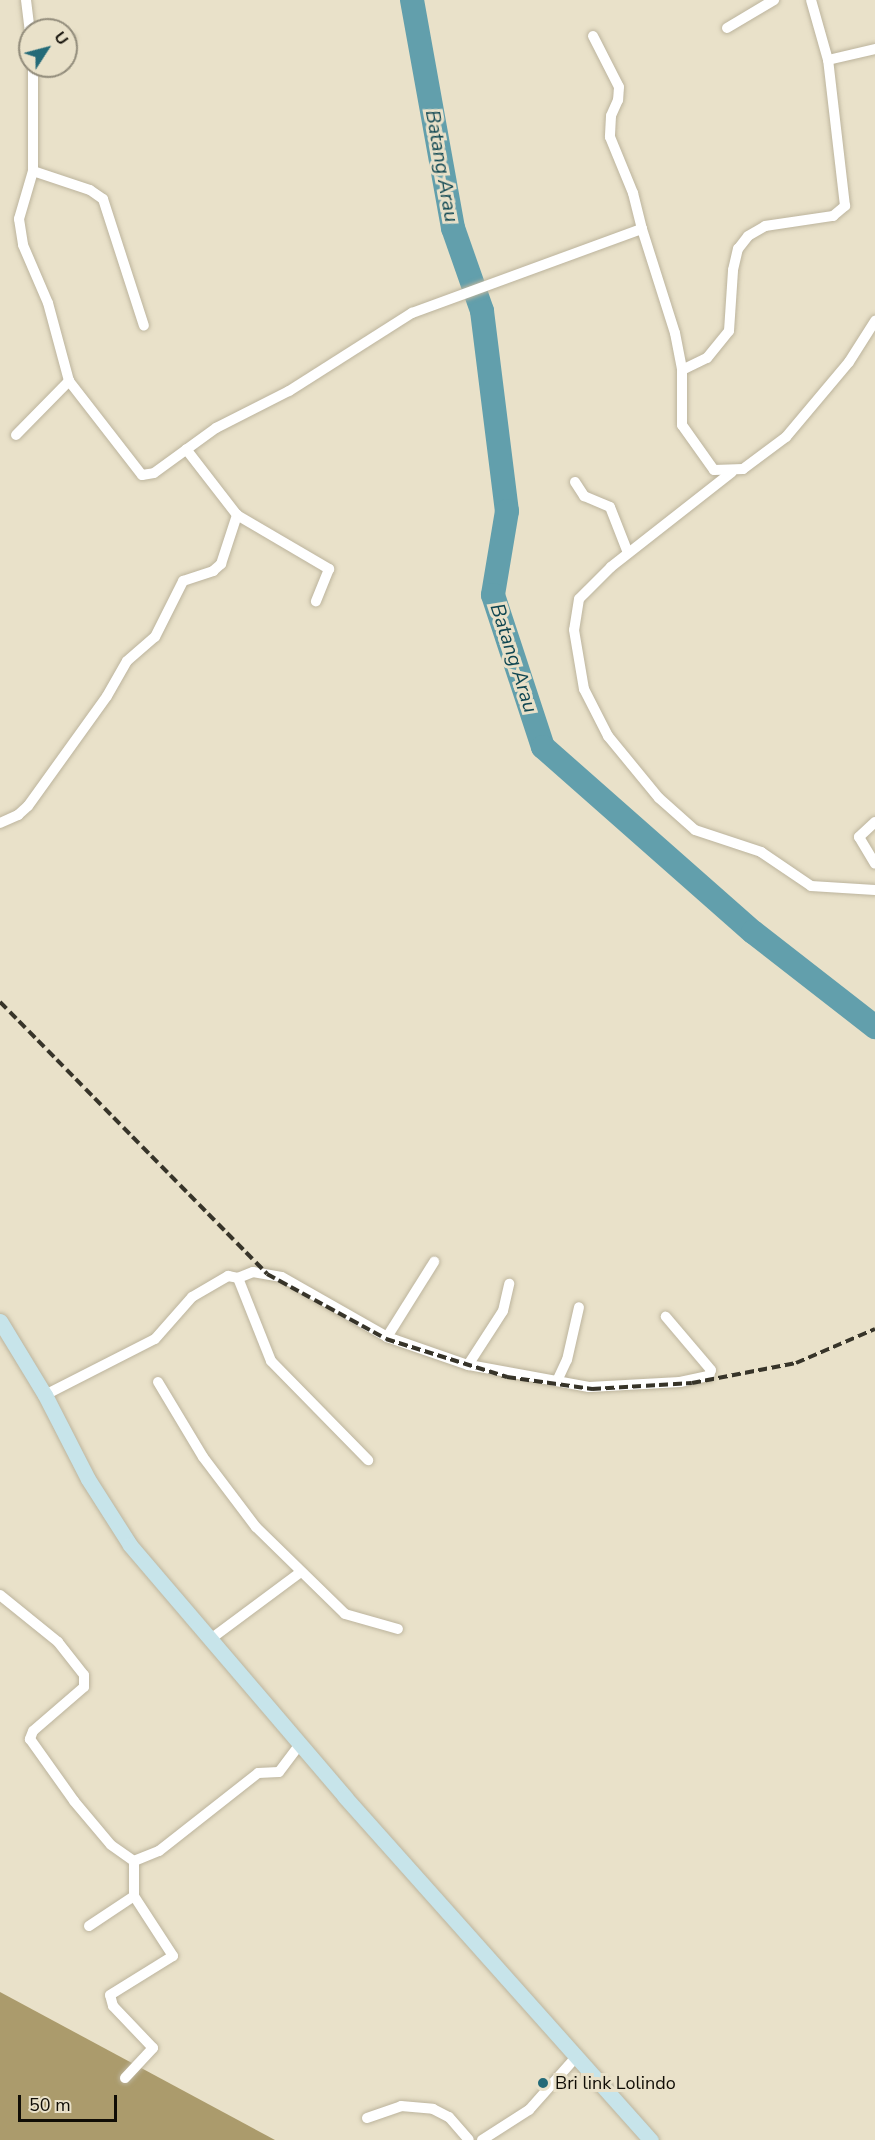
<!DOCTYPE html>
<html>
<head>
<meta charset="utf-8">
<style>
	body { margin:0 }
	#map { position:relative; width:875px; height:2140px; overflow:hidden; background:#e9e1c9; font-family:"Nunito Sans",sans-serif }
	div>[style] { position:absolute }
	.forest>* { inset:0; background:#ab9b6c }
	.river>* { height:24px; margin:-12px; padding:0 12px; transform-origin:12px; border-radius:12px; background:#629fac }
	.roads { filter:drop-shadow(0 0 2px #bcb49d) drop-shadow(0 0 2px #bcb49d) }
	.street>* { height:10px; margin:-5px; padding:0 5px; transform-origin:5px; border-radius:5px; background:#fff }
	.secondary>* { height:15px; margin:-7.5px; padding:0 7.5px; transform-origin:7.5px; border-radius:7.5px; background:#c7e4ea }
	.rail>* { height:4px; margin-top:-2px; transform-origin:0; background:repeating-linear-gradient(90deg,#373429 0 9px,transparent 0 13.5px) }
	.dots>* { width:16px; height:16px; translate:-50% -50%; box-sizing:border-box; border:3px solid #e9e1c9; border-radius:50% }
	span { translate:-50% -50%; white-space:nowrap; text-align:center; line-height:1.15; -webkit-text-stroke:6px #e9e1c9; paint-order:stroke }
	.poi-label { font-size:18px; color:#100d06 }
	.left { translate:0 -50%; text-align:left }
	.water-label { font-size:20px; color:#0f4651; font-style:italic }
	.north { position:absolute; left:18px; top:18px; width:60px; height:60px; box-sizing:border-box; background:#e9e1c9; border:2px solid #928c7b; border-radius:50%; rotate:54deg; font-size:16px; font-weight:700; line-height:24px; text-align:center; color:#100d06 }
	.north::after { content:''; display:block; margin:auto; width:21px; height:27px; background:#236a78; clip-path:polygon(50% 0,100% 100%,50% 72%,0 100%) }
	.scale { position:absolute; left:18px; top:2095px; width:99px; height:27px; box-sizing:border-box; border:3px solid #100d06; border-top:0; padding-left:8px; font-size:18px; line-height:21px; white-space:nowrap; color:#100d06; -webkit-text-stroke:4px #e9e1c9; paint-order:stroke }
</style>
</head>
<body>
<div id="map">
	<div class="forest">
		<i style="clip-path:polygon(0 1992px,275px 2140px,0 2140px)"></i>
	</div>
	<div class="river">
		<i style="left:412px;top:0;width:232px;rotate:79.8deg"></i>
		<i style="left:453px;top:228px;width:88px;rotate:70.7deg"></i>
		<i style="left:482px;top:311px;width:202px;rotate:82.9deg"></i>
		<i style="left:507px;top:511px;width:85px;rotate:99.5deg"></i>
		<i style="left:493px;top:595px;width:160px;rotate:71.8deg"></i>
		<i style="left:543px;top:747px;width:280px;rotate:41.4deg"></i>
		<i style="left:753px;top:932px;width:155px;rotate:37.9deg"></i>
	</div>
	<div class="roads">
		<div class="street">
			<i style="left:26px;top:0;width:34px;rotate:83deg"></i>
			<i style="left:727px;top:28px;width:55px;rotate:-30.8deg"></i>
			<i style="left:593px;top:36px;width:57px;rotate:63deg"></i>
			<i style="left:619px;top:87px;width:13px;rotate:94deg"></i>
			<i style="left:618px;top:100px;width:17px;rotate:114deg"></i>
			<i style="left:611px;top:116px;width:21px;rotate:93deg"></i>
			<i style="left:610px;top:137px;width:61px;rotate:67.7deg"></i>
			<i style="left:633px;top:193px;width:37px;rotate:76deg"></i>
			<i style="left:66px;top:39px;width:4px"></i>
			<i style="left:828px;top:60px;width:48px;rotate:-13.2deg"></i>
			<i style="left:33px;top:66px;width:105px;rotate:90deg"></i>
			<i style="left:33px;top:171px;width:50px;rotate:106.3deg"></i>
			<i style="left:19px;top:219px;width:26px;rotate:81deg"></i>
			<i style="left:23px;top:245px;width:63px;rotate:66.7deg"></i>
			<i style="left:48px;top:303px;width:81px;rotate:74.9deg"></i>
			<i style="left:69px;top:381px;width:119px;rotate:52.2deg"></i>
			<i style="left:142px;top:475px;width:12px;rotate:-9deg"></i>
			<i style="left:154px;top:473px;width:77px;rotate:-36deg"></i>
			<i style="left:216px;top:428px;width:82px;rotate:-26.9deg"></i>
			<i style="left:289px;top:391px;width:146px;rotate:-32.4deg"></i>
			<i style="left:412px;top:313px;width:245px;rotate:-20.1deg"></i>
			<i style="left:642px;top:229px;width:109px;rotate:72.4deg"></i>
			<i style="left:675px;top:333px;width:38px;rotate:79deg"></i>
			<i style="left:682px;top:370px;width:55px;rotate:90deg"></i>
			<i style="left:682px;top:425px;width:55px;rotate:54.6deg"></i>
			<i style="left:714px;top:470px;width:29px;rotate:-2deg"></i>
			<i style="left:743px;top:469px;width:54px;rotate:-36.7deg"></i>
			<i style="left:786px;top:437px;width:98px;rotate:-50deg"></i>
			<i style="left:849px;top:362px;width:49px;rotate:-57.6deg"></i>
			<i style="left:33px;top:171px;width:60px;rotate:18.4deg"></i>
			<i style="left:90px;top:190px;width:16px;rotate:35deg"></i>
			<i style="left:103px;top:199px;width:133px;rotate:72.1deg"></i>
			<i style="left:682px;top:370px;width:28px;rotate:-26deg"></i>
			<i style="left:707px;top:358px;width:35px;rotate:-51deg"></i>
			<i style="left:729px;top:331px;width:61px;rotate:-86.2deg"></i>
			<i style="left:733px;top:270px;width:22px;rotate:-77deg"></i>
			<i style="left:738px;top:249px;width:16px;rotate:-52deg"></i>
			<i style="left:748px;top:236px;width:20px;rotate:-30deg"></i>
			<i style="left:765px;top:226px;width:69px;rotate:-8.4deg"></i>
			<i style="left:833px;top:216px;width:16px;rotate:-40deg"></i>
			<i style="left:845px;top:206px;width:147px;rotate:-96.6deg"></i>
			<i style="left:828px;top:60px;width:62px;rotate:-105.8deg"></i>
			<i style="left:16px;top:435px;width:76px;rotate:-45.5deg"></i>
			<i style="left:732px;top:472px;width:154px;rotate:141.9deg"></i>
			<i style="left:611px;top:567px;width:45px;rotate:135deg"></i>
			<i style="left:579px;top:599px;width:31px;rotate:99deg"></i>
			<i style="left:574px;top:630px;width:60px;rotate:80.4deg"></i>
			<i style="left:584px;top:689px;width:53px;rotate:62.9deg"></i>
			<i style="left:608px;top:736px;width:80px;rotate:50.6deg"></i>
			<i style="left:659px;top:798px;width:48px;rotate:41.6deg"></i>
			<i style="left:695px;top:830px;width:70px;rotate:18.4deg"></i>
			<i style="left:761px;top:852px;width:60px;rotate:34.2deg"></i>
			<i style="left:811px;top:886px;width:64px;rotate:3.6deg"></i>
			<i style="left:575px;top:482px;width:17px;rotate:57deg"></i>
			<i style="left:584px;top:496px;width:28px;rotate:23deg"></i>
			<i style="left:610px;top:507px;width:49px;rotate:68.6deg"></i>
			<i style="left:237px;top:515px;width:107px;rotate:30.4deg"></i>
			<i style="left:329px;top:569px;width:35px;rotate:112deg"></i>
			<i style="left:875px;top:822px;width:22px;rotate:137deg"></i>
			<i style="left:859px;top:837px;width:31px;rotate:59deg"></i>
			<i style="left:0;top:823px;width:20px;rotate:-24deg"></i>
			<i style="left:18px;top:815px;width:13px;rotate:-42deg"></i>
			<i style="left:28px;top:806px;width:135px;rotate:-54.3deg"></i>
			<i style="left:107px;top:696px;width:40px;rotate:-60.3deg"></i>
			<i style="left:127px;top:661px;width:37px;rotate:-41deg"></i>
			<i style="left:155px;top:637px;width:63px;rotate:-63.4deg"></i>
			<i style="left:183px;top:581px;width:32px;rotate:-18deg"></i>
			<i style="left:213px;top:571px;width:11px;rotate:-41deg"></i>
			<i style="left:221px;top:564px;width:52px;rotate:-71.9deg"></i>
			<i style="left:237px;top:515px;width:83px;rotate:-127.7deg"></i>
			<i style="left:238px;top:1278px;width:89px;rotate:68.3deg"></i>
			<i style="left:271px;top:1361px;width:139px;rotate:45.6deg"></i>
			<i style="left:387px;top:1337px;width:89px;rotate:-57.9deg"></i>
			<i style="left:469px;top:1365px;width:122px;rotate:10.4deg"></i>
			<i style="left:589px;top:1387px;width:91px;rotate:-3.1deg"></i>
			<i style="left:680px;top:1382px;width:30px;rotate:-12deg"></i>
			<i style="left:709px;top:1376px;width:6px;rotate:-72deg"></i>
			<i style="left:711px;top:1370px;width:70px;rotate:-130.3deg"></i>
			<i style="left:557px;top:1381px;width:23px;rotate:-65deg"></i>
			<i style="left:567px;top:1360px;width:54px;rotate:-77.2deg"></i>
			<i style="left:158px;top:1382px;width:87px;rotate:59deg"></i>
			<i style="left:203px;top:1457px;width:88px;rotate:52.9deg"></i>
			<i style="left:256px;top:1527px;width:124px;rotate:44.3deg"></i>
			<i style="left:345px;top:1614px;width:55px;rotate:15.8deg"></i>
			<i style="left:45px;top:1395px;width:123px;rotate:-27deg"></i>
			<i style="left:155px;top:1339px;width:56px;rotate:-48.6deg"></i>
			<i style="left:192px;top:1297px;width:42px;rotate:-30.3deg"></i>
			<i style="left:228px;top:1276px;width:10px;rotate:11deg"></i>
			<i style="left:238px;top:1278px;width:16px;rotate:-22deg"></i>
			<i style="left:253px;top:1272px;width:29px;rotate:10deg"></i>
			<i style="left:282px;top:1277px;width:121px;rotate:29.7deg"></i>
			<i style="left:387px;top:1337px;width:86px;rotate:19.1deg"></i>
			<i style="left:468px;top:1365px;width:64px;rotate:-57.1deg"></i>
			<i style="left:503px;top:1311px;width:28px;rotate:-77deg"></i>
			<i style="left:0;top:1595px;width:75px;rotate:39deg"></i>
			<i style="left:58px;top:1642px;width:42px;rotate:51.8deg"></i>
			<i style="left:84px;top:1675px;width:12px;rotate:90deg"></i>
			<i style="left:84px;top:1687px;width:67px;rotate:139.2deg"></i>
			<i style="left:33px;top:1731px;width:9px;rotate:111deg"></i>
			<i style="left:30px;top:1739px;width:76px;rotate:54.6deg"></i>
			<i style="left:74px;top:1801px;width:57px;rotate:49.9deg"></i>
			<i style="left:111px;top:1845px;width:28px;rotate:35deg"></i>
			<i style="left:134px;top:1861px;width:27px;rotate:-22deg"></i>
			<i style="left:159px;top:1851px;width:126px;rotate:-38.2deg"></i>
			<i style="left:258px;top:1773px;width:21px;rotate:-3deg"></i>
			<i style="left:279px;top:1772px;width:35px;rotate:-53deg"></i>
			<i style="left:212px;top:1638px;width:111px;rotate:-36.6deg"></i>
			<i style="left:89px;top:1926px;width:54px;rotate:-33.7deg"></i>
			<i style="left:125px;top:2078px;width:41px;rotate:-47deg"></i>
			<i style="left:153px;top:2048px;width:58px;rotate:-133.6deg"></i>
			<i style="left:113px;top:2006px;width:11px;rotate:-105deg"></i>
			<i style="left:110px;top:1995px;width:74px;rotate:-31.8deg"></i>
			<i style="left:173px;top:1956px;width:72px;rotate:-123deg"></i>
			<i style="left:134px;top:1896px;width:35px;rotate:-90deg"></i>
			<i style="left:367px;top:2118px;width:36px;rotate:-19deg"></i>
			<i style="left:401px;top:2106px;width:32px;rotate:5deg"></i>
			<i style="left:433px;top:2109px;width:18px;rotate:27deg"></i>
			<i style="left:449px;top:2117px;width:30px;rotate:49deg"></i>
			<i style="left:482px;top:2140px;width:56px;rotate:-32.6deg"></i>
			<i style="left:529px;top:2110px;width:71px;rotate:-48.4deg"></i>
		</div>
		<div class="secondary">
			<i style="left:0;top:1321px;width:87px;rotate:58.7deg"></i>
			<i style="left:45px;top:1395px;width:94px;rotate:62.9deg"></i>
			<i style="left:88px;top:1479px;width:78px;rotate:57.5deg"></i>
			<i style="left:130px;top:1545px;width:331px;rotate:49.5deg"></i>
			<i style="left:345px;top:1797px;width:460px;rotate:48.3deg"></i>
		</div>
	</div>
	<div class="rail">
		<i style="left:0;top:1002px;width:381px;rotate:45.5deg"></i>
		<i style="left:267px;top:1274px;width:136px;rotate:28.6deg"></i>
		<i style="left:386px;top:1339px;width:127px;rotate:17.4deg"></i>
		<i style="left:507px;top:1377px;width:86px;rotate:8deg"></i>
		<i style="left:592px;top:1389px;width:100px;rotate:-3.4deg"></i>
		<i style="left:692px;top:1383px;width:106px;rotate:-10.9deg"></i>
		<i style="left:796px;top:1363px;width:86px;rotate:-23.3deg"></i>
	</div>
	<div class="dots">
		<i style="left:543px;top:2083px;background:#236a78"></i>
	</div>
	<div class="poi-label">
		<span class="left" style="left:555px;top:2083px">Bri link Lolindo</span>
	</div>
	<div class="water-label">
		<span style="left:442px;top:166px;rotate:80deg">Batang Arau</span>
		<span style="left:514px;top:658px;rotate:72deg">Batang Arau</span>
	</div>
	<div class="north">U</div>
	<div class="scale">50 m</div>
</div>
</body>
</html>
